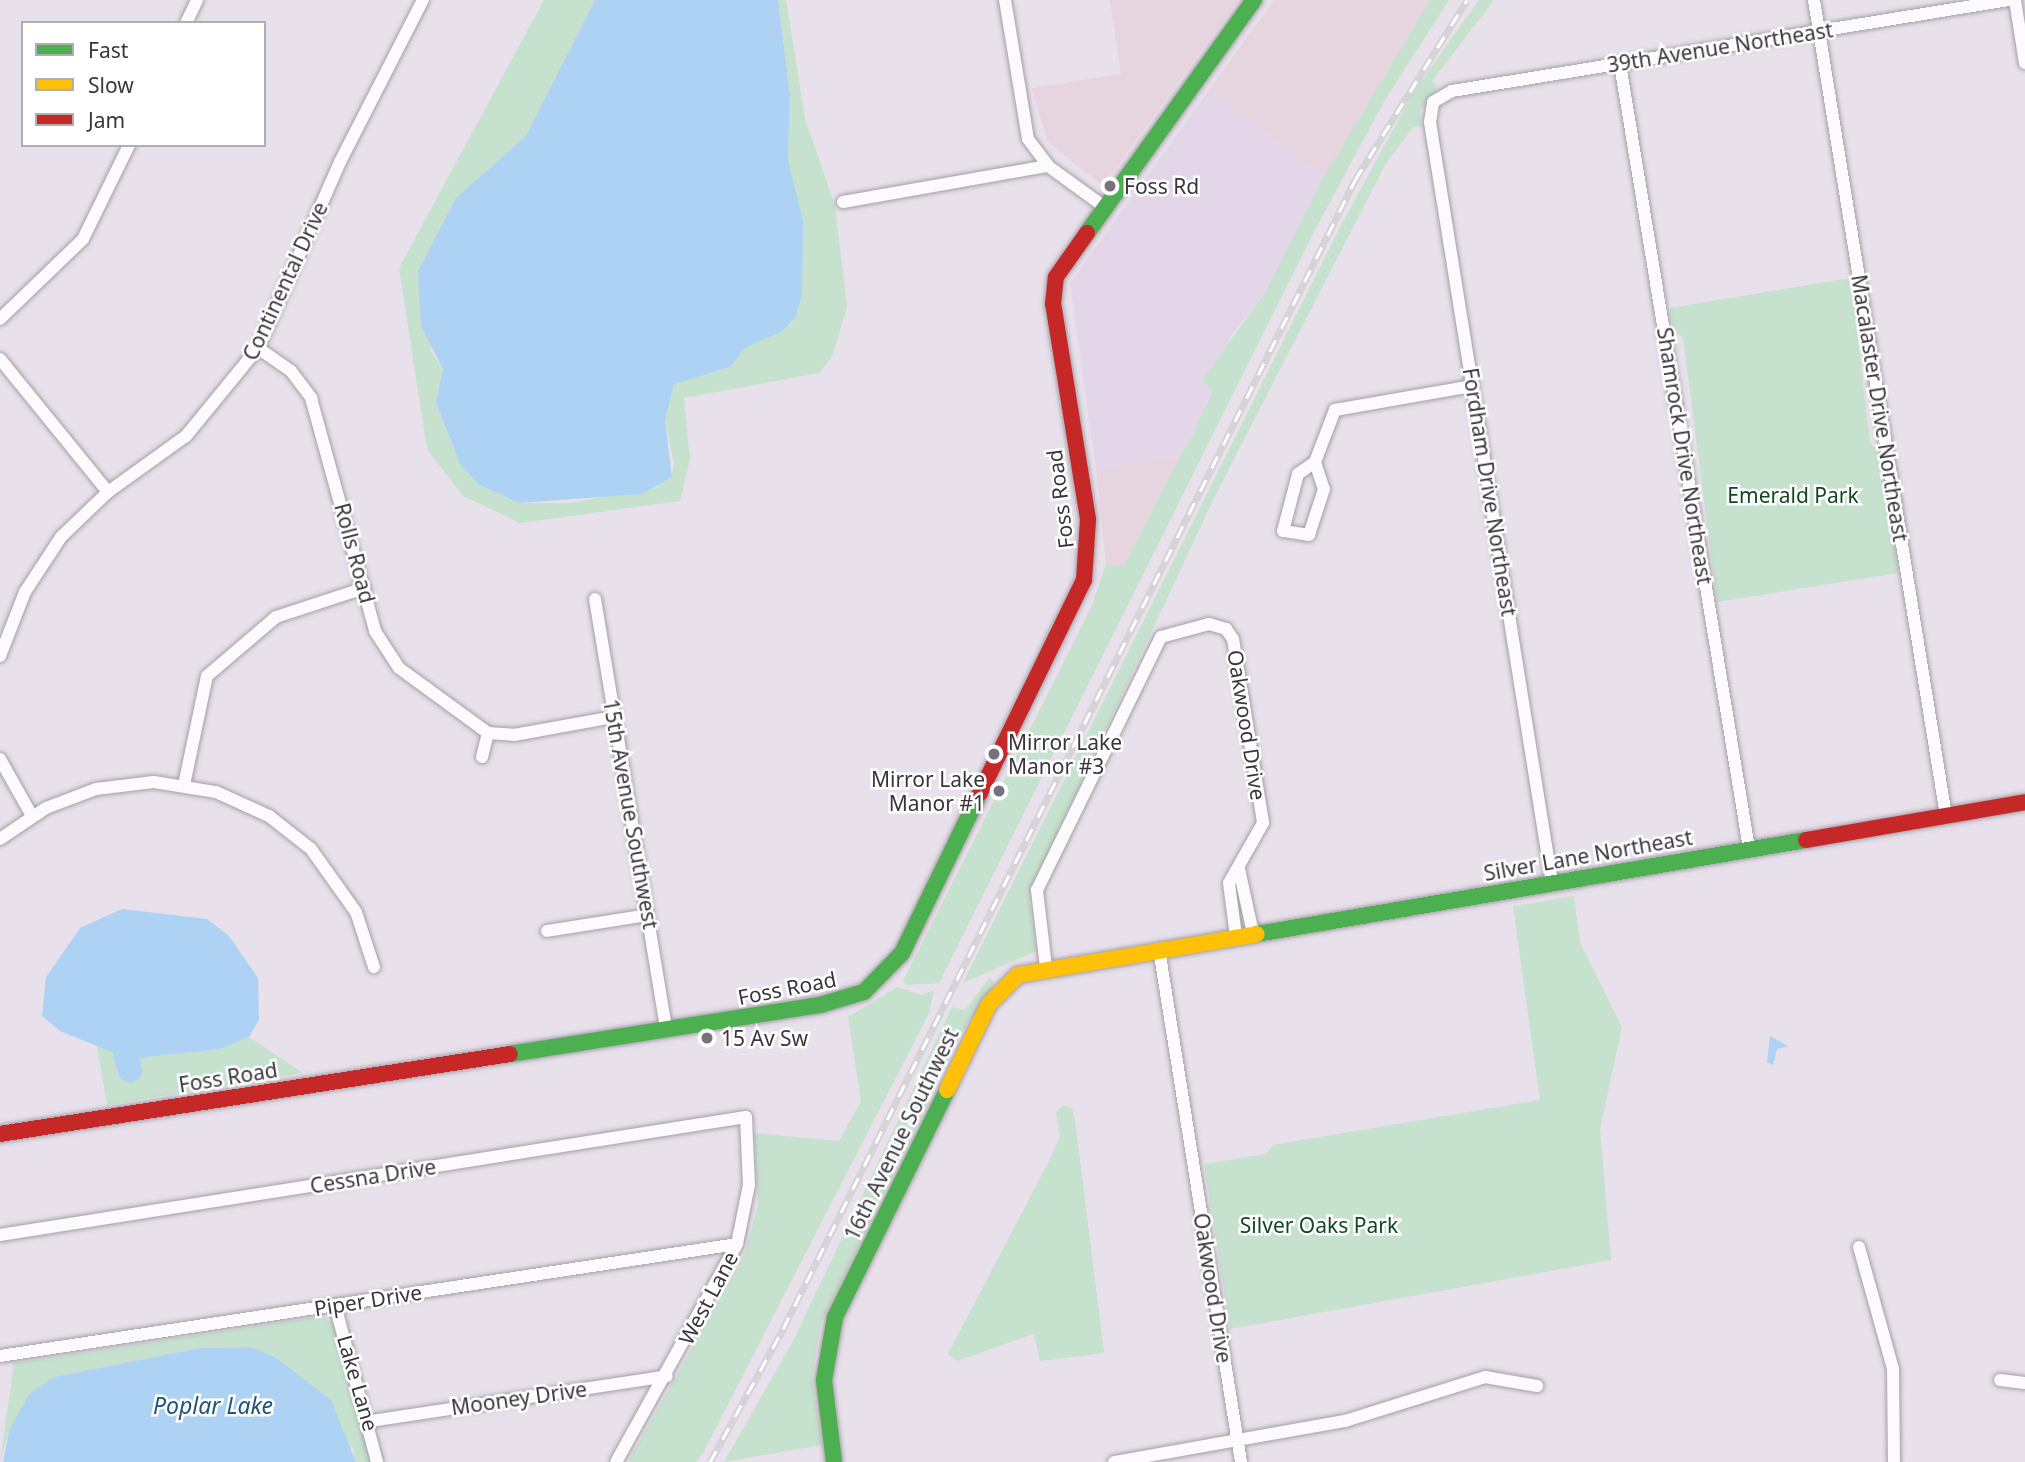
<!DOCTYPE html>
<html>
<head>
<meta charset="utf-8">
<style>
  body { margin:0 }
  #map { position:relative; width:2025px; height:1462px; overflow:hidden; background:#e8e0eb; font-family:"Noto Sans",sans-serif }
  div>[style] { position:absolute }
  .commercial>* { inset:0; background:#e6d4de }
  .built>* { inset:0; background:#e4d6e9 }
  .green>* { inset:0; background:#c6e1cd }
  .water>* { inset:0; background:#aed2f4 }
  .river>* { height:24px; margin:-12px; padding:0 12px; transform-origin:12px; border-radius:12px; background:#aed2f4 }
  .roads { filter:drop-shadow(0 0 2px #a49fa6) drop-shadow(0 0 2px #a49fa6) }
  .street>* { height:12px; margin:-6px; padding:0 6px; transform-origin:6px; border-radius:6px; background:#fcfafc }
  .fast>* { height:16px; margin:-8px; padding:0 8px; transform-origin:8px; border-radius:8px; background:#4caf50 }
  .slow>* { height:16px; margin:-8px; padding:0 8px; transform-origin:8px; border-radius:8px; background:#ffc107 }
  .jam>* { height:16px; margin:-8px; padding:0 8px; transform-origin:8px; border-radius:8px; background:#c62828 }
  .rail>* { height:7px; margin-top:-3.5px; transform-origin:0; background:repeating-linear-gradient(90deg,#fff 0 13px,#d5d3d6 0 26px); box-sizing:border-box; border-block:2px solid #d5d3d6 }
  .dots>* { width:19px; height:19px; translate:-50% -50%; box-sizing:border-box; border:4px solid #fff; border-radius:50% }
  span { translate:-50% -50%; white-space:nowrap; text-align:center; line-height:1.15; -webkit-text-stroke:5px #fff; paint-order:stroke }
  .street-label { font-size:21px; color:#3a353c }
  .poi-label { font-size:21px; color:#3a353c }
  .left { translate:0 -50%; text-align:left }
  .right { translate:-100% -50%; text-align:right }
  .park-label { font-size:21px; color:#124723 }
  .water-label { font-size:23px; color:#215479; font-style:italic }
  .legend { position:absolute; left:21px; top:21px; width:245px; height:126px; box-sizing:border-box; background:#fff; border:2px solid #b0aeb1; margin:0; padding:9px 12px; list-style:none; font-size:21px; color:#3a353c }
  .legend li { display:flex; align-items:center; gap:14px; height:35px }
  .legend b { width:35px; border:2px solid #b0aeb1 }
</style>
</head>
<body>
<div id="map">
  <div class="commercial">
    <div style="clip-path:polygon(1110px 0,1238px 0,1107px 180px,1099px 183px,1047px 141px,1032px 88px,1121px 74px)"></div>
    <div style="clip-path:polygon(1274px 0,1430px 0,1324px 176px,1209px 90px)"></div>
    <div style="clip-path:polygon(1181px 456px,1123px 566px,1106px 564px,1096px 469px)"></div>
  </div>
  <div class="built">
    <div style="clip-path:polygon(1209px 90px,1324px 176px,1264px 294px,1230px 337px,1213px 391px,1181px 456px,1096px 469px,1070px 283px)"></div>
  </div>
  <div class="green">
    <div style="clip-path:polygon(544px 0,595px 0,594px 9px,526px 136px,479px 179px,430px 350px,443px 369px,440px 415px,460px 464px,478px 484px,519px 503px,570px 503px,657px 487px,671px 477px,674px 464px,665px 421px,674px 384px,730px 367px,745px 348px,792px 323px,802px 294px,803px 220px,788px 160px,790px 95px,778px 0,786px 0,805px 119px,835px 206px,847px 307px,832px 357px,819px 373px,684px 398px,690px 459px,680px 501px,520px 523px,463px 496px,427px 449px,399px 268px)"></div>
    <div style="clip-path:polygon(1430px 0,1449px 0,1383px 103px,1314px 232px,939px 983px,907px 985px,903px 981px,1090px 610px,1106px 564px,1123px 566px,1191px 437px,1213px 391px,1202px 380px,1264px 294px,1324px 176px)"></div>
    <div style="clip-path:polygon(1479px 0,1494px 0,1432px 81px,1438px 88px,1420px 110px,1421px 126px,1413px 127px,1385px 165px,1214px 498px,1029px 893px,1036px 951px,963px 983px,1340px 227px,1414px 91px)"></div>
    <div style="clip-path:polygon(1851px 278px,1870px 443px,1880px 452px,1898px 573px,1717px 602px,1683px 337px,1673px 331px,1670px 308px)"></div>
    <div style="clip-path:polygon(1574px 896px,1580px 942px,1622px 1027px,1600px 1129px,1611px 1260px,1230px 1329px,1204px 1164px,1266px 1154px,1273px 1145px,1540px 1100px,1513px 906px)"></div>
    <div style="clip-path:polygon(990px 977px,994px 984px,961px 1034px,821px 1323px,812px 1377px,822px 1445px,724px 1462px,793px 1341px,952px 1007px,965px 1010px)"></div>
    <div style="clip-path:polygon(897px 987px,922px 995px,934px 990px,929px 1013px,704px 1451px,696px 1462px,628px 1462px,745px 1253px,758px 1206px,755px 1133px,839px 1141px,861px 1101px,848px 1017px)"></div>
    <div style="clip-path:polygon(249px 1037px,303px 1073px,107px 1105px,96px 1041px,129px 1059px,220px 1049px)"></div>
    <div style="clip-path:polygon(1063px 1105px,1072px 1108px,1075px 1121px,1104px 1353px,1040px 1361px,1034px 1334px,957px 1361px,948px 1354px,1052px 1155px,1060px 1136px,1056px 1113px)"></div>
    <div style="clip-path:polygon(322px 1316px,334px 1324px,371px 1462px,356px 1462px,353px 1449px,275px 1357px,251px 1347px,200px 1348px,54px 1377px,9px 1431px,0 1462px,14px 1363px)"></div>
  </div>
  <div class="water">
    <div style="clip-path:polygon(595px 0,778px 0,790px 95px,788px 160px,803px 220px,802px 294px,796px 317px,782px 331px,745px 348px,730px 367px,674px 384px,665px 421px,672px 477px,642px 494px,519px 503px,478px 484px,460px 464px,436px 403px,443px 369px,421px 327px,418px 271px,456px 198px,526px 136px)"></div>
    <div style="clip-path:polygon(122px 909px,207px 919px,229px 936px,258px 978px,259px 1020px,249px 1037px,220px 1049px,129px 1059px,60px 1031px,42px 1016px,46px 977px,80px 928px)"></div>
    <div style="clip-path:polygon(1770px 1036px,1788px 1046px,1777px 1049px,1773px 1065px,1767px 1062px)"></div>
    <div style="clip-path:polygon(251px 1347px,275px 1357px,331px 1400px,356px 1462px,3px 1462px,9px 1431px,29px 1394px,54px 1377px,200px 1348px)"></div>
  </div>
  <div class="river">
    <div style="left:118px;top:1026px;width:46px;rotate:74.7deg"></div>
    <div style="left:130px;top:1070px;width:12px;rotate:-110deg"></div>
  </div>
  <div class="roads">
    <div class="street">
      <div style="left:1005px;top:0;width:141px;rotate:80.6deg"></div>
      <div style="left:1028px;top:139px;width:34px;rotate:53deg"></div>
      <div style="left:1048px;top:166px;width:68px;rotate:36deg"></div>
      <div style="left:1814px;top:0;width:827px;rotate:80.81deg"></div>
      <div style="left:2015px;top:0;width:64px;rotate:81deg"></div>
      <div style="left:186px;top:23px;width:25px;rotate:-64deg"></div>
      <div style="left:1620px;top:64px;width:795px;rotate:80.66deg"></div>
      <div style="left:843px;top:202px;width:208px;rotate:-10deg"></div>
      <div style="left:0;top:319px;width:115px;rotate:-43.9deg"></div>
      <div style="left:83px;top:239px;width:105px;rotate:-63.9deg"></div>
      <div style="left:258px;top:348px;width:40px;rotate:34.9deg"></div>
      <div style="left:291px;top:371px;width:34px;rotate:53deg"></div>
      <div style="left:311px;top:398px;width:242px;rotate:74.6deg"></div>
      <div style="left:375px;top:631px;width:44px;rotate:57deg"></div>
      <div style="left:399px;top:668px;width:110px;rotate:36.1deg"></div>
      <div style="left:488px;top:733px;width:26px;rotate:4deg"></div>
      <div style="left:514px;top:735px;width:102px;rotate:-10.2deg"></div>
      <div style="left:0;top:359px;width:171px;rotate:50.9deg"></div>
      <div style="left:1315px;top:462px;width:28px;rotate:72deg"></div>
      <div style="left:1324px;top:489px;width:48px;rotate:108.1deg"></div>
      <div style="left:1309px;top:535px;width:26px;rotate:-171deg"></div>
      <div style="left:1283px;top:531px;width:59px;rotate:-75.3deg"></div>
      <div style="left:1298px;top:474px;width:21px;rotate:-35deg"></div>
      <div style="left:1315px;top:462px;width:56px;rotate:-69deg"></div>
      <div style="left:1335px;top:410px;width:140px;rotate:-9.9deg"></div>
      <div style="left:595px;top:599px;width:437px;rotate:80.6deg"></div>
      <div style="left:0;top:656px;width:69px;rotate:-68.7deg"></div>
      <div style="left:25px;top:592px;width:66px;rotate:-56.8deg"></div>
      <div style="left:61px;top:537px;width:65px;rotate:-43.8deg"></div>
      <div style="left:108px;top:492px;width:96px;rotate:-35.7deg"></div>
      <div style="left:186px;top:436px;width:114px;rotate:-50.7deg"></div>
      <div style="left:258px;top:348px;width:203px;rotate:-66.2deg"></div>
      <div style="left:340px;top:162px;width:182px;rotate:-62.9deg"></div>
      <div style="left:482px;top:757px;width:25px;rotate:-76deg"></div>
      <div style="left:0;top:759px;width:65px;rotate:60.7deg"></div>
      <div style="left:184px;top:785px;width:111px;rotate:-78.1deg"></div>
      <div style="left:207px;top:676px;width:91px;rotate:-40.5deg"></div>
      <div style="left:276px;top:617px;width:93px;rotate:-18.2deg"></div>
      <div style="left:0;top:839px;width:55px;rotate:-34deg"></div>
      <div style="left:46px;top:808px;width:53px;rotate:-20.8deg"></div>
      <div style="left:96px;top:789px;width:58px;rotate:-6.9deg"></div>
      <div style="left:154px;top:782px;width:63px;rotate:9.2deg"></div>
      <div style="left:216px;top:792px;width:58px;rotate:24.4deg"></div>
      <div style="left:269px;top:816px;width:53px;rotate:38.2deg"></div>
      <div style="left:311px;top:849px;width:77px;rotate:54.5deg"></div>
      <div style="left:356px;top:912px;width:58px;rotate:71.9deg"></div>
      <div style="left:1239px;top:869px;width:66px;rotate:77.7deg"></div>
      <div style="left:1552px;top:883px;width:771px;rotate:-99.11deg"></div>
      <div style="left:1430px;top:122px;width:20px;rotate:-81deg"></div>
      <div style="left:1433px;top:102px;width:22px;rotate:-30deg"></div>
      <div style="left:1452px;top:91px;width:564px;rotate:-9.28deg"></div>
      <div style="left:547px;top:931px;width:102px;rotate:-9deg"></div>
      <div style="left:1159px;top:949px;width:520px;rotate:80.92deg"></div>
      <div style="left:1046px;top:967px;width:78px;rotate:-96.7deg"></div>
      <div style="left:1037px;top:890px;width:282px;rotate:-63.9deg"></div>
      <div style="left:1161px;top:637px;width:50px;rotate:-15.2deg"></div>
      <div style="left:1209px;top:624px;width:18px;rotate:16deg"></div>
      <div style="left:1226px;top:629px;width:12px;rotate:55deg"></div>
      <div style="left:1233px;top:639px;width:186px;rotate:80.7deg"></div>
      <div style="left:1263px;top:823px;width:69px;rotate:119.5deg"></div>
      <div style="left:1229px;top:883px;width:53px;rotate:82.5deg"></div>
      <div style="left:0;top:1235px;width:755px;rotate:-8.99deg"></div>
      <div style="left:746px;top:1117px;width:68px;rotate:87.5deg"></div>
      <div style="left:749px;top:1185px;width:60px;rotate:101.5deg"></div>
      <div style="left:737px;top:1244px;width:249px;rotate:119deg"></div>
      <div style="left:1859px;top:1247px;width:127px;rotate:74.4deg"></div>
      <div style="left:1893px;top:1369px;width:93px;rotate:89.4deg"></div>
      <div style="left:335px;top:1305px;width:163px;rotate:75deg"></div>
      <div style="left:0;top:1356px;width:745px;rotate:-8.64deg"></div>
      <div style="left:2000px;top:1380px;width:25px;rotate:7deg"></div>
      <div style="left:371px;top:1421px;width:299px;rotate:-8.6deg"></div>
      <div style="left:1114px;top:1462px;width:235px;rotate:-10.1deg"></div>
      <div style="left:1345px;top:1421px;width:147px;rotate:-17.4deg"></div>
      <div style="left:1485px;top:1377px;width:53px;rotate:9.8deg"></div>
    </div>
    <div class="fast">
      <div style="left:1087px;top:233px;width:287px;rotate:-54.4deg"></div>
      <div style="left:1257px;top:934px;width:557px;rotate:-9.72deg"></div>
      <div style="left:510px;top:1054px;width:314px;rotate:-9deg"></div>
      <div style="left:820px;top:1005px;width:46px;rotate:-16.5deg"></div>
      <div style="left:864px;top:992px;width:54px;rotate:-45.7deg"></div>
      <div style="left:902px;top:953px;width:178px;rotate:-64deg"></div>
      <div style="left:834px;top:1462px;width:83px;rotate:-97deg"></div>
      <div style="left:824px;top:1380px;width:64px;rotate:-80.1deg"></div>
      <div style="left:835px;top:1317px;width:253px;rotate:-63.7deg"></div>
    </div>
    <div class="slow">
      <div style="left:947px;top:1090px;width:96px;rotate:-64deg"></div>
      <div style="left:989px;top:1004px;width:41px;rotate:-45deg"></div>
      <div style="left:1018px;top:975px;width:242px;rotate:-9.7deg"></div>
    </div>
    <div class="jam">
      <div style="left:980px;top:793px;width:237px;rotate:-64deg"></div>
      <div style="left:1084px;top:580px;width:61px;rotate:-86.2deg"></div>
      <div style="left:1088px;top:519px;width:218px;rotate:-99.2deg"></div>
      <div style="left:1053px;top:304px;width:27px;rotate:-84deg"></div>
      <div style="left:1056px;top:277px;width:54px;rotate:-54.8deg"></div>
      <div style="left:1806px;top:840px;width:222px;rotate:-9.8deg"></div>
      <div style="left:0;top:1134px;width:516px;rotate:-8.91deg"></div>
    </div>
  </div>
  <div class="rail">
    <div style="left:710px;top:1462px;width:152px;rotate:-61.2deg"></div>
    <div style="left:783px;top:1329px;width:1284px;rotate:-63.53deg"></div>
    <div style="left:1355px;top:180px;width:212px;rotate:-58.1deg"></div>
  </div>
  <div class="dots">
    <div style="left:1110px;top:186px;background:#777179"></div>
    <div style="left:994px;top:754px;background:#777179"></div>
    <div style="left:999px;top:791px;background:#777179"></div>
    <div style="left:707px;top:1038px;background:#777179"></div>
  </div>
  <div class="street-label">
    <span style="left:1720px;top:47px;rotate:-9deg">39th Avenue Northeast</span>
    <span style="left:285px;top:281px;rotate:-65deg">Continental Drive</span>
    <span style="left:1880px;top:408px;rotate:81deg">Macalaster Drive Northeast</span>
    <span style="left:1685px;top:456px;rotate:81deg">Shamrock Drive Northeast</span>
    <span style="left:1490px;top:492px;rotate:81deg">Fordham Drive Northeast</span>
    <span style="left:1060px;top:499px;rotate:-97deg">Foss Road</span>
    <span style="left:355px;top:553px;rotate:75deg">Rolls Road</span>
    <span style="left:1247px;top:725px;rotate:81deg">Oakwood Drive</span>
    <span style="left:631px;top:814px;rotate:80deg">15th Avenue Southwest</span>
    <span style="left:1588px;top:855px;rotate:-10deg">Silver Lane Northeast</span>
    <span style="left:787px;top:988px;rotate:-11deg">Foss Road</span>
    <span style="left:228px;top:1077px;rotate:-9deg">Foss Road</span>
    <span style="left:901px;top:1134px;rotate:-64deg">16th Avenue Southwest</span>
    <span style="left:373px;top:1176px;rotate:-9deg">Cessna Drive</span>
    <span style="left:1213px;top:1288px;rotate:81deg">Oakwood Drive</span>
    <span style="left:708px;top:1298px;rotate:-62deg">West Lane</span>
    <span style="left:368px;top:1300px;rotate:-9deg">Piper Drive</span>
    <span style="left:358px;top:1383px;rotate:74deg">Lake Lane</span>
    <span style="left:519px;top:1398px;rotate:-8deg">Mooney Drive</span>
  </div>
  <div class="poi-label">
    <span class="left" style="left:1124px;top:186px">Foss Rd</span>
    <span class="left" style="left:1008px;top:754px">Mirror Lake<br>Manor #3</span>
    <span class="right" style="left:985px;top:791px">Mirror Lake<br>Manor #1</span>
    <span class="left" style="left:721px;top:1038px">15 Av Sw</span>
  </div>
  <div class="park-label">
    <span style="left:1793px;top:495px">Emerald Park</span>
    <span style="left:1319px;top:1225px">Silver Oaks Park</span>
  </div>
  <div class="water-label">
    <span style="left:213px;top:1405px">Poplar Lake</span>
  </div>
  <ul class="legend">
  <li><b style="height:9px;background:#4caf50"></b>Fast</li>
  <li><b style="height:9px;background:#ffc107"></b>Slow</li>
  <li><b style="height:9px;background:#c62828"></b>Jam</li>
  </ul>
</div>
</body>
</html>
